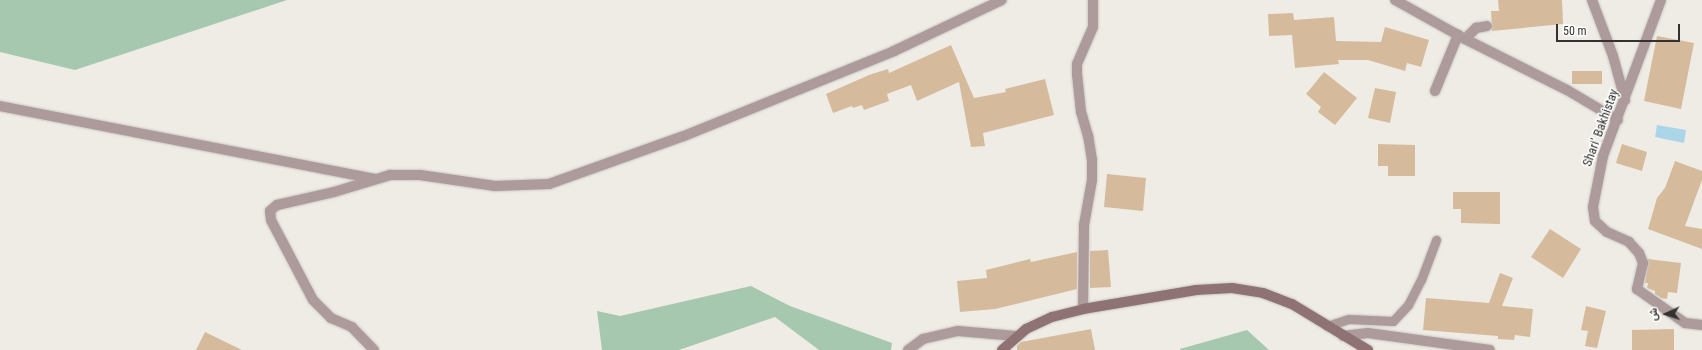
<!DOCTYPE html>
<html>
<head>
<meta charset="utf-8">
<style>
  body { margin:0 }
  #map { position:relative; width:1702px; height:350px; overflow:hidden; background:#efece6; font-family:"Roboto Condensed",Vazirmatn,sans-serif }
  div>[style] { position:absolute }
  .forest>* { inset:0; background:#a5c8af }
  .water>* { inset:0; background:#abd5e9 }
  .building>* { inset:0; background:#d5bb9c }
  .roads { filter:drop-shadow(0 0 1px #c9c7c2) drop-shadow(0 0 1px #c9c7c2) }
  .lane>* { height:9px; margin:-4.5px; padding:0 4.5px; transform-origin:4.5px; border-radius:4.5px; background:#ad9a9b }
  .street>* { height:10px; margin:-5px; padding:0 5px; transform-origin:5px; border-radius:5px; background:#ad9a9b }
  .secondary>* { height:10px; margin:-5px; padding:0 5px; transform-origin:5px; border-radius:5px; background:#8e7274 }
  span { translate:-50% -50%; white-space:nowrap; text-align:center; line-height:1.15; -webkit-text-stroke:3px #fff; paint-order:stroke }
  .street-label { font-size:13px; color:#333230 }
  .north { position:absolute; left:1646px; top:294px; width:40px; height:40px; -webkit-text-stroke:3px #fff; paint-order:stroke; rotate:267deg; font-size:11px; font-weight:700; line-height:16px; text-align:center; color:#333230 }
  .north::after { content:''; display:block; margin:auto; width:14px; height:18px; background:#333230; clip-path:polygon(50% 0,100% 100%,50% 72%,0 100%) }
  .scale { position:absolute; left:1556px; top:24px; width:124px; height:18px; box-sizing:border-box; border:2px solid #333230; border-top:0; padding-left:5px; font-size:12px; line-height:14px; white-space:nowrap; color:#333230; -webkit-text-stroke:3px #fff; paint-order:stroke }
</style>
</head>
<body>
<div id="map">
  <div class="forest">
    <div style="clip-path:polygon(0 0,287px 0,75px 70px,0 52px)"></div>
    <div style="clip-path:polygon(751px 286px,790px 306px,892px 343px,891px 350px,819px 350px,775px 317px,679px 350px,602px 350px,597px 311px,620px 316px)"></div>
    <div style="clip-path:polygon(1247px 330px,1269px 350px,1180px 350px,1180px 349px)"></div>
  </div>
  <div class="water">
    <div style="clip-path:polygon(1657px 125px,1686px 130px,1684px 143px,1655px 137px)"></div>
  </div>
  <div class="building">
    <div style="clip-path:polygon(1498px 0,1562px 0,1563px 24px,1492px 31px,1491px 11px,1499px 11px)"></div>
    <div style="clip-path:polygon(1293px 13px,1294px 20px,1334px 17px,1336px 41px,1381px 42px,1385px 27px,1429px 40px,1421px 67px,1407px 63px,1405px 71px,1368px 60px,1338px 60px,1339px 64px,1295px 68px,1292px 35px,1269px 36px,1268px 14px)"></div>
    <div style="clip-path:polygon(1657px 36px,1694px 43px,1681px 109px,1644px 101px)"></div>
    <div style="clip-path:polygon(951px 45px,974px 98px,1006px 92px,1005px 89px,1045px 79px,1054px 115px,983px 133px,985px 146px,971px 147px,959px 82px,917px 101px,911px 85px,887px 94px,889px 101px,864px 110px,862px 105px,853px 108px,852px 106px,833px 113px,826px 94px,869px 75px,888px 69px,889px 73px)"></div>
    <div style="clip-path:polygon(1572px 71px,1602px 71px,1602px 84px,1572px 84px)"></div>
    <div style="clip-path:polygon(1324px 72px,1357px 98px,1335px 125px,1318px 112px,1321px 107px,1306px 94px)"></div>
    <div style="clip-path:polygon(1375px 88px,1396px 92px,1390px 123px,1368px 118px)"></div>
    <div style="clip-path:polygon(1378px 144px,1415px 145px,1415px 176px,1388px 176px,1388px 166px,1378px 166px)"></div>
    <div style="clip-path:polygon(1622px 144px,1647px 152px,1642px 171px,1616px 163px)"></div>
    <div style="clip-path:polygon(1675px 161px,1702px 171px,1702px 180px,1685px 226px,1702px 229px,1702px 249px,1648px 229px,1657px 198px,1665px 188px)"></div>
    <div style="clip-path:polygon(1107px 174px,1146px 178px,1143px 211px,1104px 207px)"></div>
    <div style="clip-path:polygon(1453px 192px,1500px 192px,1500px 224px,1461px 223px,1461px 209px,1453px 209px)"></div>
    <div style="clip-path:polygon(1550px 229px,1581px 249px,1563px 278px,1531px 257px)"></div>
    <div style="clip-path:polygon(1108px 250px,1111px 287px,1090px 288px,1090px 251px)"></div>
    <div style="clip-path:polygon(1077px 252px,1077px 289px,995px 309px,960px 312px,957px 281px,987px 278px,986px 270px,1030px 259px,1031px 262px)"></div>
    <div style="clip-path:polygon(1648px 259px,1681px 263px,1677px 293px,1668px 292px,1667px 299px,1661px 298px,1655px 294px,1655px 291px,1647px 288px,1648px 283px,1645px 283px)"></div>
    <div style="clip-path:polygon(1500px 273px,1513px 278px,1502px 306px,1533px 309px,1530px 337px,1515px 335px,1514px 340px,1498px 339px,1498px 336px,1423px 330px,1426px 298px,1489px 303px)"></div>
    <div style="clip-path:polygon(1586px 306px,1606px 311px,1597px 348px,1585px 346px,1588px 331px,1581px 330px)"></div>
    <div style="clip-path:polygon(1091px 329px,1095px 350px,1017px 350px,1017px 346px,1021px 342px)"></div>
    <div style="clip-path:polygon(1674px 329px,1674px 350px,1632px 350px,1632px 330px)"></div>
    <div style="clip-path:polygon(205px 332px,242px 350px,196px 350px)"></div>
  </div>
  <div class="roads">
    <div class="lane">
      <div style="left:1327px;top:326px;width:23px;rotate:-18deg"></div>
      <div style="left:1349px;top:319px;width:44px;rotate:2.6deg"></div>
      <div style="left:1393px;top:321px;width:22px;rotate:-47deg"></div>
      <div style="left:1408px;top:305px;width:28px;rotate:-63deg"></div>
      <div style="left:1421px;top:280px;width:43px;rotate:-69.4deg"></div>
    </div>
    <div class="street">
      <div style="left:1395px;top:0;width:80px;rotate:29.1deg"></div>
      <div style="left:1465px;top:39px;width:114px;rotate:26.6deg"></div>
      <div style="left:1567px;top:90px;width:59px;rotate:30.5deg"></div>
      <div style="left:1592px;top:0;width:60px;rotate:69.4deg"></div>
      <div style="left:1613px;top:56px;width:46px;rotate:74.7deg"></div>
      <div style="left:1661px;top:0;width:166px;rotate:110.4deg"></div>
      <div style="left:1603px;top:156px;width:52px;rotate:101.1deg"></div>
      <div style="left:1593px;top:207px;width:14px;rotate:82deg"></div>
      <div style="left:1595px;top:221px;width:16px;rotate:43deg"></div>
      <div style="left:1607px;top:232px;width:24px;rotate:24deg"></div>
      <div style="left:1629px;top:242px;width:15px;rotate:48deg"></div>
      <div style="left:1639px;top:253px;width:11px;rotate:68deg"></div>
      <div style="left:1643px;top:263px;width:27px;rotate:103deg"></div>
      <div style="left:1637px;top:289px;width:59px;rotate:35.3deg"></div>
      <div style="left:1685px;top:323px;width:17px;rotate:7deg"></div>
      <div style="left:1465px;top:39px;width:16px;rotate:-45deg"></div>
      <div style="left:1476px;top:28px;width:11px;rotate:-10deg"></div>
      <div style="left:1435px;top:91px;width:61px;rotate:-67.7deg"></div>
      <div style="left:0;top:106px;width:382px;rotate:11deg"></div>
      <div style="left:1083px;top:309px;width:84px;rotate:-89.3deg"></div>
      <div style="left:1084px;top:225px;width:46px;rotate:-79.9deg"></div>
      <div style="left:1092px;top:180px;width:20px;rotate:-90deg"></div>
      <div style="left:1092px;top:160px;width:24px;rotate:-99deg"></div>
      <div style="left:1088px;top:136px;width:25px;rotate:-106deg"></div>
      <div style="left:1081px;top:112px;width:38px;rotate:-96deg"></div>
      <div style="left:1077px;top:74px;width:10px;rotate:-90deg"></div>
      <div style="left:1077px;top:64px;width:40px;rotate:-66.6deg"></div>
      <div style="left:1093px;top:27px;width:27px;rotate:-90deg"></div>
      <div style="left:1343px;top:336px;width:25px;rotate:-7deg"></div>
      <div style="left:1368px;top:333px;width:123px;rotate:7.9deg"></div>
      <div style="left:374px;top:350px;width:32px;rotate:-134deg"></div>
      <div style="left:352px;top:327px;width:23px;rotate:-157deg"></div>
      <div style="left:331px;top:318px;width:25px;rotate:-135deg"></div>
      <div style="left:313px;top:300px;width:90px;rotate:-117.7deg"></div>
      <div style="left:271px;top:220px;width:9px;rotate:-96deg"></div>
      <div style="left:270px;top:211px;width:9px;rotate:-41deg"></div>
      <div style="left:277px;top:205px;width:58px;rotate:-12.8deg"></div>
      <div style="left:334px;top:192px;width:59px;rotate:-16.9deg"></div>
      <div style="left:390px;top:175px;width:30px"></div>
      <div style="left:420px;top:175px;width:76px;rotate:8.3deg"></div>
      <div style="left:495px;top:186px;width:54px;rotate:-2.1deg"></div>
      <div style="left:549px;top:184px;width:143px;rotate:-19.6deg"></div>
      <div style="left:684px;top:136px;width:227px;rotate:-22deg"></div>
      <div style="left:894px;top:51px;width:119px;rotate:-25.3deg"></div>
      <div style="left:908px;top:350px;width:19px;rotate:-36deg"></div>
      <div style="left:923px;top:339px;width:36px;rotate:-13deg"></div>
      <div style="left:958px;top:331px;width:58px;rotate:4.9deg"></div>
    </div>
    <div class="secondary">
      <div style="left:1002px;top:350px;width:32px;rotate:-41deg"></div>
      <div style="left:1026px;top:329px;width:29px;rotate:-25deg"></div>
      <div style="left:1052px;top:317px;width:32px;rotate:-14deg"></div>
      <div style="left:1083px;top:309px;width:115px;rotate:-9.5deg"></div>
      <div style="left:1196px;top:290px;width:36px;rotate:-3deg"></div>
      <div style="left:1232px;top:288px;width:31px;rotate:9deg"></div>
      <div style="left:1263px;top:293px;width:31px;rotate:21deg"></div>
      <div style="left:1292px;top:304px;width:89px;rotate:31.2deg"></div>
    </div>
  </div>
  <div class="street-label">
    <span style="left:1601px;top:128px;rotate:-70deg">Shari' Bakhistay</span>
  </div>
  <div class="north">ش</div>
  <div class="scale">50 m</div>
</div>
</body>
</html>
